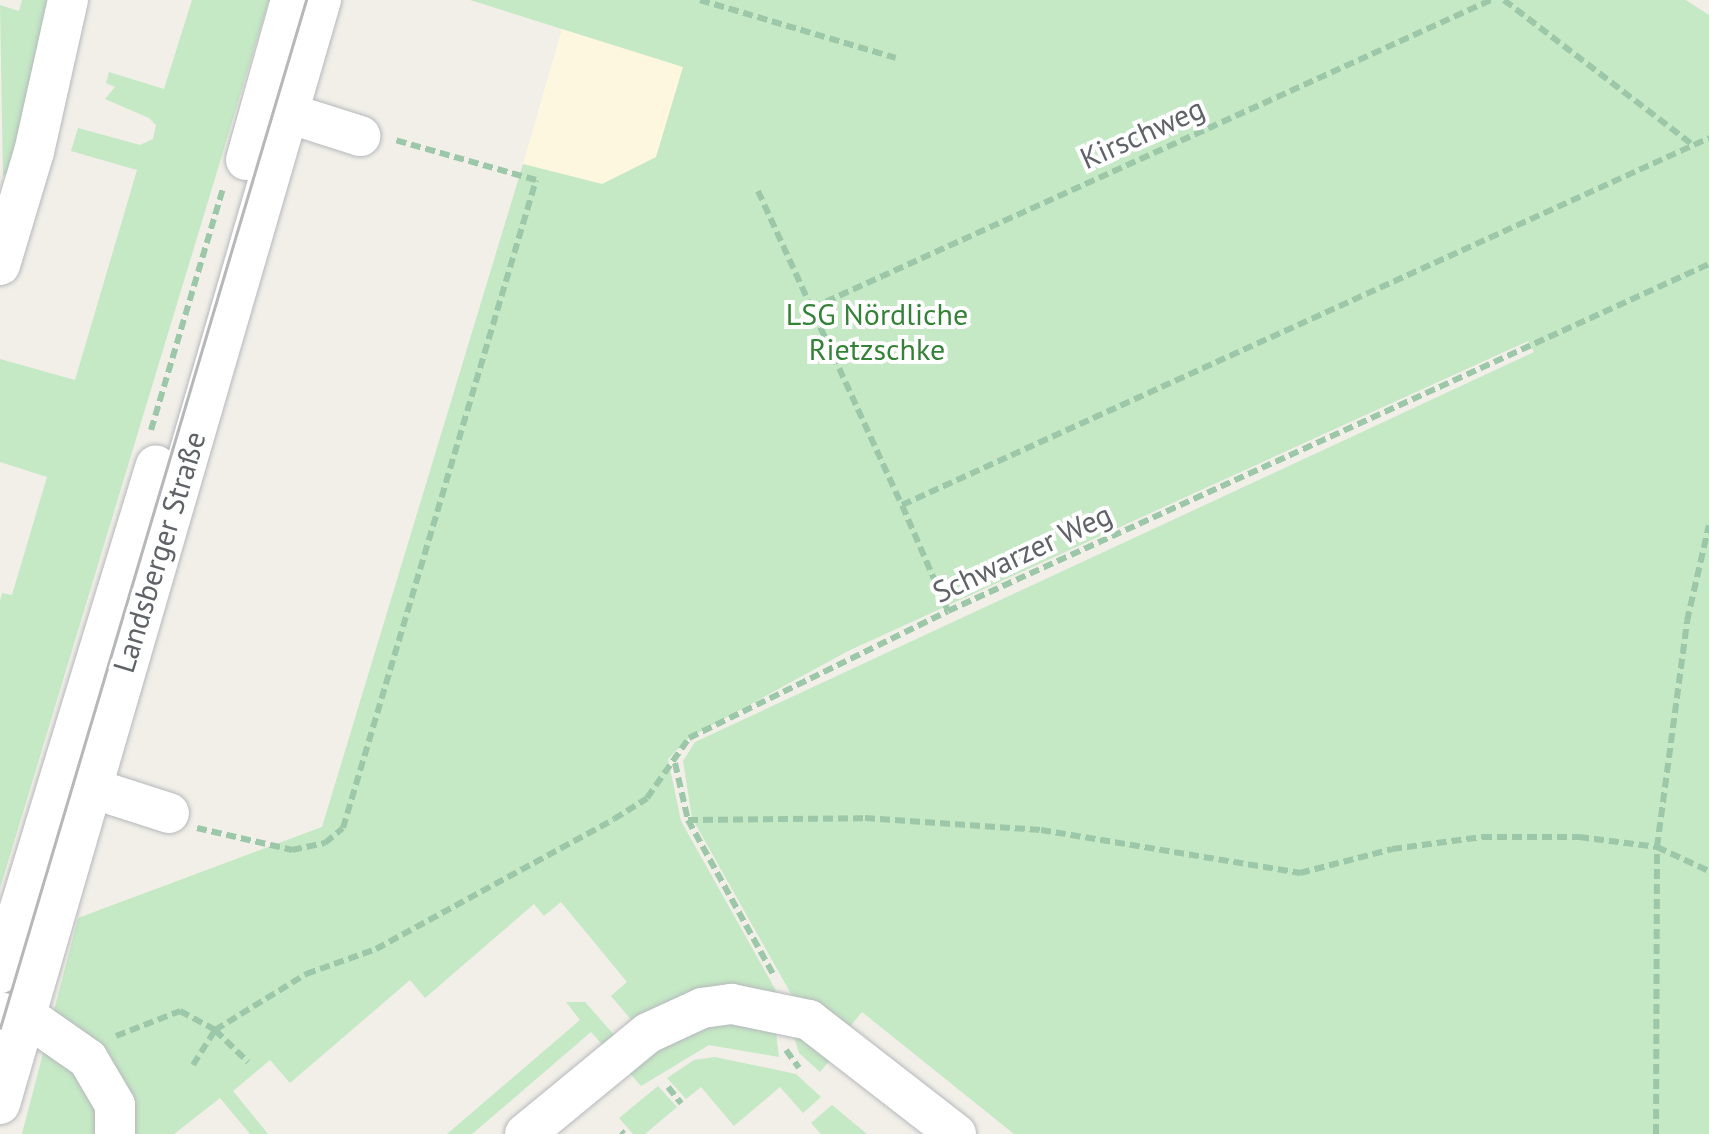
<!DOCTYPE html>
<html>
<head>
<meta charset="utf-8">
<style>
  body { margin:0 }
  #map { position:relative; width:1709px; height:1134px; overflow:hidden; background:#f1efe8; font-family:"PT Sans",sans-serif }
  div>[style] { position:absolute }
  .commercial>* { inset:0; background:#fef7e0 }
  .green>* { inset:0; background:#c5e8c5 }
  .path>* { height:6px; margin-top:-3px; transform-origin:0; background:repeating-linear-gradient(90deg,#9cc7a9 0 10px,transparent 0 15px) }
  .roads { filter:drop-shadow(0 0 2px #b5b8bc) drop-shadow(0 0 2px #b5b8bc) }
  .minor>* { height:40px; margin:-20px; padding:0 20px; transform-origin:20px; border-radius:20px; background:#fff }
  .tram>* { height:2.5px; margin:-1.25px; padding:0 1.25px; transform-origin:1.25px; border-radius:1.25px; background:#b6b7b8 }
  span { translate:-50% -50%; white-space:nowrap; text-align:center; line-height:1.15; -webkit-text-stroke:8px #fff; paint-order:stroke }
  .street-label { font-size:30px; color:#5f6368 }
  .park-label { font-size:30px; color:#348238 }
</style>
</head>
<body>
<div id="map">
  <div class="commercial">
    <div style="clip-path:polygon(562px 29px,684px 67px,656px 158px,602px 184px,523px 164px)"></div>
  </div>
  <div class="green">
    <div style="clip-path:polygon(22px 0,55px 0,10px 172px,3px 176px,0 5px,19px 11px)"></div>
    <div style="clip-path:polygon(192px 0,269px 0,0 888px,0 601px,2px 593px,12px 595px,47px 477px,0 462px,0 359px,75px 380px,137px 170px,71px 151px,78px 128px,140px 145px,153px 139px,156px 125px,149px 118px,105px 99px,115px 87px,106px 83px,109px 72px,164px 89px)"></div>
    <div style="clip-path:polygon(470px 0,1686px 0,1709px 15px,1709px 1134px,1014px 1134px,862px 1012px,848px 1029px,795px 1001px,692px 818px,683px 761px,695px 742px,1534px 352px,1528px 341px,848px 651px,689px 738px,668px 759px,681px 821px,779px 996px,634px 1023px,611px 996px,627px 982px,561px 902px,544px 916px,534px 904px,425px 998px,410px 980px,290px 1083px,270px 1060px,233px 1091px,268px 1134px,250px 1134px,220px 1098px,174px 1134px,22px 1134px,78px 918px,322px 827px,523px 164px,602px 184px,656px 157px,683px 67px)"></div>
    <div style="clip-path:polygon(566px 1002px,585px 1002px,615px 1036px,606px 1049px,591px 1032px,472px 1134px,447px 1134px,580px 1020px)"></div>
    <div style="clip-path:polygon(708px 1019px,775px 1025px,779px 1057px,709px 1045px,641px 1086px,627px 1070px)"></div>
    <div style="clip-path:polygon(792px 1031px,834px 1055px,820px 1072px,799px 1053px)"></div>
    <div style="clip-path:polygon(715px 1057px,796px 1074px,821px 1097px,803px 1113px,780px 1087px,734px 1126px,701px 1087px,686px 1099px,667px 1078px,694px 1060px)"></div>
    <div style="clip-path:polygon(658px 1086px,677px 1107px,645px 1134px,633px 1134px,619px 1118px)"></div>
    <div style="clip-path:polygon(832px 1105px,867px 1134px,821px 1134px,811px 1123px)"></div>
  </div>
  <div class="path">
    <div style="left:700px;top:0;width:204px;rotate:16.5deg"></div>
    <div style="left:1504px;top:0;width:238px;rotate:37.5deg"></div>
    <div style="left:758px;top:191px;width:345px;rotate:65.4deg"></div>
    <div style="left:812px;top:308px;width:746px;rotate:-24.4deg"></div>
    <div style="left:151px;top:430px;width:252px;rotate:-73.4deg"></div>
    <div style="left:948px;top:611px;width:116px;rotate:-113.5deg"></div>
    <div style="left:902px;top:505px;width:887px;rotate:-24.45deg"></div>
    <div style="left:675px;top:763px;width:58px;rotate:77.2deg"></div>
    <div style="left:688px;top:820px;width:178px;rotate:61.1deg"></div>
    <div style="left:688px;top:820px;width:177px;rotate:-0.6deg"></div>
    <div style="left:865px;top:818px;width:176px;rotate:3.9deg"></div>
    <div style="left:1041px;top:830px;width:263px;rotate:9.4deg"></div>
    <div style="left:1300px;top:873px;width:95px;rotate:-14.6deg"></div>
    <div style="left:1392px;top:849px;width:91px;rotate:-7.6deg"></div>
    <div style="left:1482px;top:837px;width:97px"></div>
    <div style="left:1579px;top:837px;width:79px;rotate:7.3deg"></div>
    <div style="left:1657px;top:847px;width:57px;rotate:24.8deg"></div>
    <div style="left:197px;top:828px;width:98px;rotate:13deg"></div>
    <div style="left:292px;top:850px;width:34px;rotate:-12deg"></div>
    <div style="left:325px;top:843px;width:23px;rotate:-40deg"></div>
    <div style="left:343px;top:828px;width:676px;rotate:-73.41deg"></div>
    <div style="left:536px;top:180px;width:147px;rotate:-164.2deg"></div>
    <div style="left:116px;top:1036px;width:69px;rotate:-21.3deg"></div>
    <div style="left:180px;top:1011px;width:40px;rotate:28deg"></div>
    <div style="left:215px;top:1030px;width:107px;rotate:-31.6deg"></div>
    <div style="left:306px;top:974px;width:74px;rotate:-19.7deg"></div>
    <div style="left:376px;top:949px;width:271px;rotate:-28.6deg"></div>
    <div style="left:614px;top:819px;width:39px;rotate:-32deg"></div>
    <div style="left:647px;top:798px;width:73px;rotate:-55deg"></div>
    <div style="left:689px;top:738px;width:288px;rotate:-26.1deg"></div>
    <div style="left:948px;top:611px;width:836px;rotate:-24.51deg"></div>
    <div style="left:786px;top:1050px;width:22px;rotate:54deg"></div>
    <div style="left:193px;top:1065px;width:41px;rotate:-57.8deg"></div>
    <div style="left:215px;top:1030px;width:46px;rotate:44.1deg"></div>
    <div style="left:668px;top:1087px;width:21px;rotate:51deg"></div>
    <div style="left:621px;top:1131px;width:4px;rotate:45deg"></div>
    <div style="left:1656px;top:1134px;width:287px;rotate:-89.8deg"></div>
    <div style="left:1657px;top:847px;width:228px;rotate:-82.4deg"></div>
    <div style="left:1687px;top:621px;width:98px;rotate:-77.1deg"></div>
  </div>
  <div class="roads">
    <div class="minor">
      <div style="left:288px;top:113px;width:76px;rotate:17.7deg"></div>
      <div style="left:246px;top:160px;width:166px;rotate:-74.3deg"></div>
      <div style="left:0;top:265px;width:118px;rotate:-73.3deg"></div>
      <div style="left:34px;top:152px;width:156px;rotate:-77.4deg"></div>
      <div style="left:88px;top:787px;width:85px;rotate:17.8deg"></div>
      <div style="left:0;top:973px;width:531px;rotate:-72.93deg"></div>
      <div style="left:0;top:1012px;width:40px;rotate:18deg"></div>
      <div style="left:38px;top:1024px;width:61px;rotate:35deg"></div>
      <div style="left:88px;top:1059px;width:53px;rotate:59.6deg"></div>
      <div style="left:115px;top:1105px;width:29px;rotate:90deg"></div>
      <div style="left:0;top:1104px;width:1150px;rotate:-73.79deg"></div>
      <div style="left:525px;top:1134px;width:159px;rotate:-39.4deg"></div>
      <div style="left:648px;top:1033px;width:60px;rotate:-24.8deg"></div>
      <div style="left:702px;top:1008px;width:30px;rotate:-8deg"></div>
      <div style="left:732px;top:1004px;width:79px;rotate:11.7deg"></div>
      <div style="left:809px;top:1020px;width:186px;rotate:37.8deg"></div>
    </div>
  </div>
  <div class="tram">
    <div style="left:0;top:1028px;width:1073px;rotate:-73.42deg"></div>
  </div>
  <div class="street-label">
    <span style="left:1142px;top:133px;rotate:-24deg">Kirschweg</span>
    <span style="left:159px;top:552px;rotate:-73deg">Landsberger Straße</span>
    <span style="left:1022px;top:553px;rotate:-25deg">Schwarzer Weg</span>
  </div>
  <div class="park-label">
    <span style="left:877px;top:331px">LSG Nördliche<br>Rietzschke</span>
  </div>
</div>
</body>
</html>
